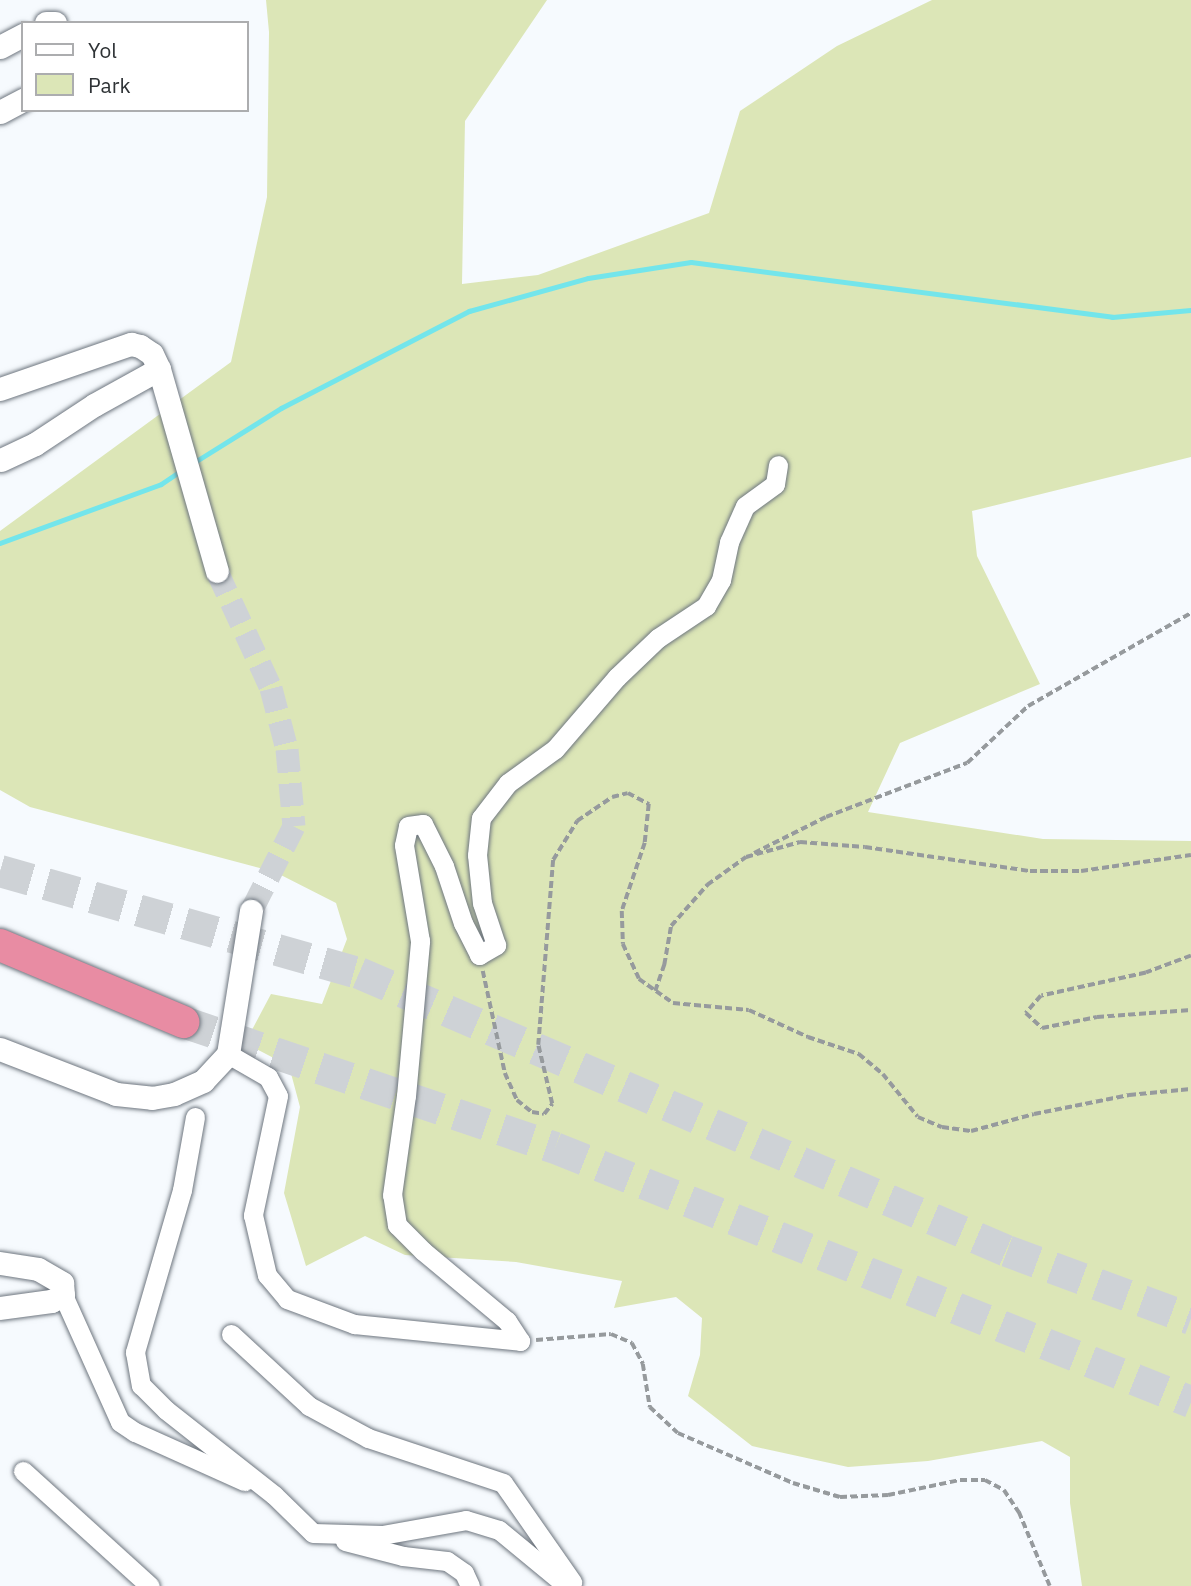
<!DOCTYPE html>
<html>
<head>
<meta charset="utf-8">
<style>
  body { margin:0 }
  #map { position:relative; width:1191px; height:1586px; overflow:hidden; background:#f6fafe; font-family:"IBM Plex Sans",sans-serif }
  div>[style] { position:absolute }
  .green>* { inset:0; background:#dce6b7 }
  .stream>* { height:5px; margin:-2.5px; padding:0 2.5px; transform-origin:2.5px; border-radius:2.5px; background:#73e5eb }
  .tertiary-tunnel>* { height:23px; margin-top:-11.5px; transform-origin:0; background:repeating-linear-gradient(90deg,#ced2d6 0 23px,transparent 0 34px) }
  .trunk-tunnel>* { height:32px; margin-top:-16px; transform-origin:0; background:repeating-linear-gradient(90deg,#ced2d6 0 32px,transparent 0 48px) }
  .path>* { height:3.5px; margin-top:-1.75px; transform-origin:0; background:repeating-linear-gradient(90deg,#969a9d 0 7px,transparent 0 10.5px) }
  .roads { filter:drop-shadow(0 0 2px #6e767f) drop-shadow(0 0 2px #6e767f) }
  .minor>* { height:19px; margin:-9.5px; padding:0 9.5px; transform-origin:9.5px; border-radius:9.5px; background:#fff }
  .tertiary>* { height:23px; margin:-11.5px; padding:0 11.5px; transform-origin:11.5px; border-radius:11.5px; background:#fff }
  .trunk>* { height:32px; margin:-16px; padding:0 16px; transform-origin:16px; border-radius:16px; background:#e88ca3 }
  span { translate:-50% -50%; white-space:nowrap; text-align:center; line-height:1.15; -webkit-text-stroke:7px #fff; paint-order:stroke }
  .legend { position:absolute; left:21px; top:21px; width:228px; height:91px; box-sizing:border-box; background:#fff; border:2px solid #acadaf; margin:0; padding:9px 12px; list-style:none; font-size:21px; color:#2f3336 }
  .legend li { display:flex; align-items:center; gap:14px; height:35px }
  .legend b { width:35px; border:2px solid #acadaf }
</style>
</head>
<body>
<div id="map">
  <div class="green">
    <div style="clip-path:polygon(266px 0,547px 0,465px 121px,462px 284px,538px 275px,709px 213px,740px 111px,837px 46px,932px 0,1191px 0,1191px 457px,972px 511px,977px 556px,1040px 684px,900px 743px,868px 812px,1043px 839px,1191px 841px,1191px 1586px,1082px 1586px,1070px 1503px,1070px 1457px,1042px 1441px,928px 1461px,848px 1467px,752px 1446px,688px 1396px,700px 1355px,702px 1318px,676px 1297px,614px 1308px,622px 1281px,516px 1262px,405px 1255px,365px 1236px,306px 1266px,284px 1193px,300px 1107px,289px 1066px,245px 1043px,271px 994px,322px 1004px,347px 939px,336px 903px,275px 872px,30px 807px,0 790px,0 531px,231px 362px,267px 197px,269px 32px)"></div>
  </div>
  <div class="stream">
    <div style="left:193px;top:463px;width:104px;rotate:-32deg"></div>
    <div style="left:281px;top:408px;width:212px;rotate:-27.3deg"></div>
    <div style="left:469px;top:311px;width:123px;rotate:-15.5deg"></div>
    <div style="left:588px;top:278px;width:104px;rotate:-8.8deg"></div>
    <div style="left:691px;top:262px;width:425px;rotate:7.4deg"></div>
    <div style="left:1112px;top:317px;width:79px;rotate:-5.1deg"></div>
    <div style="left:0;top:543px;width:171px;rotate:-20.1deg"></div>
    <div style="left:161px;top:484px;width:25px;rotate:-34deg"></div>
  </div>
  <div class="tertiary-tunnel">
    <div style="left:217px;top:571px;width:129px;rotate:65.2deg"></div>
    <div style="left:271px;top:688px;width:63px;rotate:75.3deg"></div>
    <div style="left:287px;top:749px;width:77px;rotate:84.8deg"></div>
    <div style="left:294px;top:826px;width:95px;rotate:116.8deg"></div>
  </div>
  <div class="trunk-tunnel">
    <div style="left:0;top:871px;width:373px;rotate:15.9deg"></div>
    <div style="left:359px;top:973px;width:705px;rotate:23.22deg"></div>
    <div style="left:1007px;top:1251px;width:196px;rotate:20.3deg"></div>
    <div style="left:183px;top:1022px;width:393px;rotate:18.7deg"></div>
    <div style="left:555px;top:1148px;width:685px;rotate:21.77deg"></div>
  </div>
  <div class="path">
    <div style="left:754px;top:853px;width:80px;rotate:-26.6deg"></div>
    <div style="left:826px;top:817px;width:151px;rotate:-21deg"></div>
    <div style="left:967px;top:763px;width:83px;rotate:-43.1deg"></div>
    <div style="left:1028px;top:706px;width:188px;rotate:-29.7deg"></div>
    <div style="left:1191px;top:956px;width:48px;rotate:159.3deg"></div>
    <div style="left:1146px;top:973px;width:107px;rotate:167.6deg"></div>
    <div style="left:1041px;top:996px;width:23px;rotate:131deg"></div>
    <div style="left:1026px;top:1013px;width:22px;rotate:43deg"></div>
    <div style="left:1042px;top:1028px;width:56px;rotate:-11.3deg"></div>
    <div style="left:1097px;top:1017px;width:94px;rotate:-4.3deg"></div>
    <div style="left:483px;top:971px;width:104px;rotate:77.8deg"></div>
    <div style="left:505px;top:1073px;width:30px;rotate:66deg"></div>
    <div style="left:517px;top:1100px;width:19px;rotate:39deg"></div>
    <div style="left:532px;top:1112px;width:12px;rotate:9deg"></div>
    <div style="left:544px;top:1114px;width:13px;rotate:-51deg"></div>
    <div style="left:552px;top:1104px;width:61px;rotate:-103.3deg"></div>
    <div style="left:538px;top:1045px;width:186px;rotate:-85.4deg"></div>
    <div style="left:553px;top:860px;width:46px;rotate:-58.4deg"></div>
    <div style="left:577px;top:821px;width:42px;rotate:-34.4deg"></div>
    <div style="left:612px;top:797px;width:16px;rotate:-14deg"></div>
    <div style="left:628px;top:793px;width:24px;rotate:28deg"></div>
    <div style="left:649px;top:804px;width:39px;rotate:96deg"></div>
    <div style="left:645px;top:843px;width:72px;rotate:108.7deg"></div>
    <div style="left:622px;top:911px;width:33px;rotate:88deg"></div>
    <div style="left:623px;top:944px;width:38px;rotate:65deg"></div>
    <div style="left:639px;top:979px;width:42px;rotate:35.2deg"></div>
    <div style="left:673px;top:1003px;width:76px;rotate:5.3deg"></div>
    <div style="left:749px;top:1010px;width:65px;rotate:24.6deg"></div>
    <div style="left:808px;top:1037px;width:54px;rotate:18.4deg"></div>
    <div style="left:859px;top:1054px;width:31px;rotate:40deg"></div>
    <div style="left:883px;top:1074px;width:55px;rotate:50.9deg"></div>
    <div style="left:918px;top:1117px;width:26px;rotate:23deg"></div>
    <div style="left:942px;top:1127px;width:29px;rotate:8deg"></div>
    <div style="left:971px;top:1131px;width:65px;rotate:-15.1deg"></div>
    <div style="left:1034px;top:1114px;width:97px;rotate:-11.3deg"></div>
    <div style="left:1129px;top:1095px;width:62px;rotate:-5.5deg"></div>
    <div style="left:655px;top:991px;width:28px;rotate:-71deg"></div>
    <div style="left:664px;top:965px;width:40px;rotate:-80deg"></div>
    <div style="left:671px;top:926px;width:55px;rotate:-48.7deg"></div>
    <div style="left:707px;top:885px;width:48px;rotate:-35.7deg"></div>
    <div style="left:746px;top:857px;width:56px;rotate:-15.5deg"></div>
    <div style="left:800px;top:842px;width:65px;rotate:4.4deg"></div>
    <div style="left:865px;top:847px;width:167px;rotate:8.3deg"></div>
    <div style="left:1030px;top:871px;width:51px"></div>
    <div style="left:1081px;top:871px;width:111px;rotate:-8.3deg"></div>
    <div style="left:536px;top:1340px;width:75px;rotate:-4.6deg"></div>
    <div style="left:611px;top:1334px;width:23px;rotate:23deg"></div>
    <div style="left:632px;top:1343px;width:24px;rotate:62deg"></div>
    <div style="left:643px;top:1364px;width:44px;rotate:80.8deg"></div>
    <div style="left:650px;top:1407px;width:38px;rotate:43deg"></div>
    <div style="left:678px;top:1433px;width:125px;rotate:23.5deg"></div>
    <div style="left:793px;top:1483px;width:49px;rotate:16.6deg"></div>
    <div style="left:840px;top:1497px;width:48px;rotate:-2.4deg"></div>
    <div style="left:888px;top:1495px;width:74px;rotate:-11.8deg"></div>
    <div style="left:960px;top:1480px;width:25px"></div>
    <div style="left:985px;top:1480px;width:21px;rotate:28deg"></div>
    <div style="left:1004px;top:1490px;width:27px;rotate:56deg"></div>
    <div style="left:1019px;top:1512px;width:80px;rotate:67.3deg"></div>
  </div>
  <div class="roads">
    <div class="minor">
      <div style="left:228px;top:1054px;width:46px;rotate:29.9deg"></div>
      <div style="left:268px;top:1077px;width:21px;rotate:62deg"></div>
      <div style="left:278px;top:1096px;width:122px;rotate:101.9deg"></div>
      <div style="left:253px;top:1215px;width:62px;rotate:76.9deg"></div>
      <div style="left:267px;top:1275px;width:31px;rotate:50deg"></div>
      <div style="left:287px;top:1299px;width:72px;rotate:20.5deg"></div>
      <div style="left:354px;top:1324px;width:167px;rotate:5.8deg"></div>
      <div style="left:195px;top:1117px;width:74px;rotate:100.1deg"></div>
      <div style="left:182px;top:1190px;width:169px;rotate:106.2deg"></div>
      <div style="left:135px;top:1352px;width:34px;rotate:80deg"></div>
      <div style="left:141px;top:1385px;width:35px;rotate:45deg"></div>
      <div style="left:166px;top:1410px;width:137px;rotate:38.2deg"></div>
      <div style="left:274px;top:1495px;width:54px;rotate:44.3deg"></div>
      <div style="left:313px;top:1533px;width:69px;rotate:1.7deg"></div>
      <div style="left:382px;top:1535px;width:85px;rotate:-10.1deg"></div>
      <div style="left:466px;top:1520px;width:34px;rotate:17deg"></div>
      <div style="left:499px;top:1530px;width:88px;rotate:39.5deg"></div>
      <div style="left:63px;top:1295px;width:139px;rotate:65.8deg"></div>
      <div style="left:120px;top:1422px;width:18px;rotate:34deg"></div>
      <div style="left:135px;top:1432px;width:120px;rotate:24.2deg"></div>
      <div style="left:231px;top:1334px;width:106px;rotate:42.7deg"></div>
      <div style="left:309px;top:1406px;width:67px;rotate:28.5deg"></div>
      <div style="left:368px;top:1438px;width:142px;rotate:18.4deg"></div>
      <div style="left:503px;top:1483px;width:121px;rotate:55.1deg"></div>
      <div style="left:520px;top:1341px;width:24px;rotate:-123deg"></div>
      <div style="left:507px;top:1321px;width:109px;rotate:-140.2deg"></div>
      <div style="left:423px;top:1251px;width:37px;rotate:-135deg"></div>
      <div style="left:397px;top:1225px;width:30px;rotate:-99deg"></div>
      <div style="left:392px;top:1195px;width:100px;rotate:-82deg"></div>
      <div style="left:406px;top:1096px;width:156px;rotate:-84.8deg"></div>
      <div style="left:420px;top:941px;width:97px;rotate:-99.5deg"></div>
      <div style="left:404px;top:845px;width:19px;rotate:-78deg"></div>
      <div style="left:408px;top:826px;width:15px;rotate:-8deg"></div>
      <div style="left:423px;top:824px;width:47px;rotate:63.4deg"></div>
      <div style="left:444px;top:866px;width:60px;rotate:71.6deg"></div>
      <div style="left:463px;top:923px;width:36px;rotate:63deg"></div>
      <div style="left:479px;top:955px;width:20px;rotate:-30deg"></div>
      <div style="left:496px;top:945px;width:44px;rotate:-108.4deg"></div>
      <div style="left:482px;top:903px;width:48px;rotate:-95.9deg"></div>
      <div style="left:477px;top:855px;width:37px;rotate:-84deg"></div>
      <div style="left:481px;top:818px;width:44px;rotate:-52.4deg"></div>
      <div style="left:508px;top:783px;width:58px;rotate:-35.9deg"></div>
      <div style="left:555px;top:749px;width:95px;rotate:-49.3deg"></div>
      <div style="left:617px;top:677px;width:57px;rotate:-43.6deg"></div>
      <div style="left:658px;top:638px;width:58px;rotate:-33.7deg"></div>
      <div style="left:706px;top:606px;width:30px;rotate:-60deg"></div>
      <div style="left:721px;top:580px;width:39px;rotate:-78deg"></div>
      <div style="left:729px;top:542px;width:39px;rotate:-66deg"></div>
      <div style="left:745px;top:506px;width:37px;rotate:-36deg"></div>
      <div style="left:775px;top:484px;width:19px;rotate:-81deg"></div>
      <div style="left:23px;top:1471px;width:171px;rotate:42.2deg"></div>
      <div style="left:345px;top:1541px;width:60px;rotate:14.5deg"></div>
      <div style="left:403px;top:1556px;width:44px;rotate:6.5deg"></div>
      <div style="left:447px;top:1561px;width:21px;rotate:35deg"></div>
      <div style="left:464px;top:1573px;width:14px;rotate:65deg"></div>
    </div>
    <div class="tertiary">
      <div style="left:46px;top:23px;width:9px"></div>
      <div style="left:0;top:47px;width:26px;rotate:-28deg"></div>
      <div style="left:0;top:112px;width:26px;rotate:-28deg"></div>
      <div style="left:159px;top:369px;width:210px;rotate:74deg"></div>
      <div style="left:0;top:389px;width:139px;rotate:-19deg"></div>
      <div style="left:131px;top:344px;width:9px;rotate:13deg"></div>
      <div style="left:140px;top:346px;width:14px;rotate:34deg"></div>
      <div style="left:152px;top:354px;width:17px;rotate:65deg"></div>
      <div style="left:159px;top:369px;width:74px;rotate:151deg"></div>
      <div style="left:94px;top:405px;width:71px;rotate:146.5deg"></div>
      <div style="left:35px;top:444px;width:38px;rotate:155deg"></div>
      <div style="left:0;top:1049px;width:124px;rotate:21.2deg"></div>
      <div style="left:116px;top:1094px;width:36px;rotate:6deg"></div>
      <div style="left:152px;top:1098px;width:22px;rotate:-10deg"></div>
      <div style="left:174px;top:1094px;width:32px;rotate:-24deg"></div>
      <div style="left:203px;top:1081px;width:37px;rotate:-47deg"></div>
      <div style="left:228px;top:1054px;width:145px;rotate:-80.9deg"></div>
      <div style="left:0;top:1263px;width:38px;rotate:9deg"></div>
      <div style="left:38px;top:1269px;width:28px;rotate:30deg"></div>
      <div style="left:62px;top:1283px;width:12px;rotate:85deg"></div>
      <div style="left:63px;top:1295px;width:13px;rotate:153deg"></div>
      <div style="left:51px;top:1301px;width:51px;rotate:172.2deg"></div>
    </div>
    <div class="trunk">
      <div style="left:0;top:945px;width:199px;rotate:22.8deg"></div>
    </div>
  </div>
  <ul class="legend">
  <li><b style="height:9px;background:#fff"></b>Yol</li>
  <li><b style="height:19px;background:#dce6b7"></b>Park</li>
  </ul>
</div>
</body>
</html>
